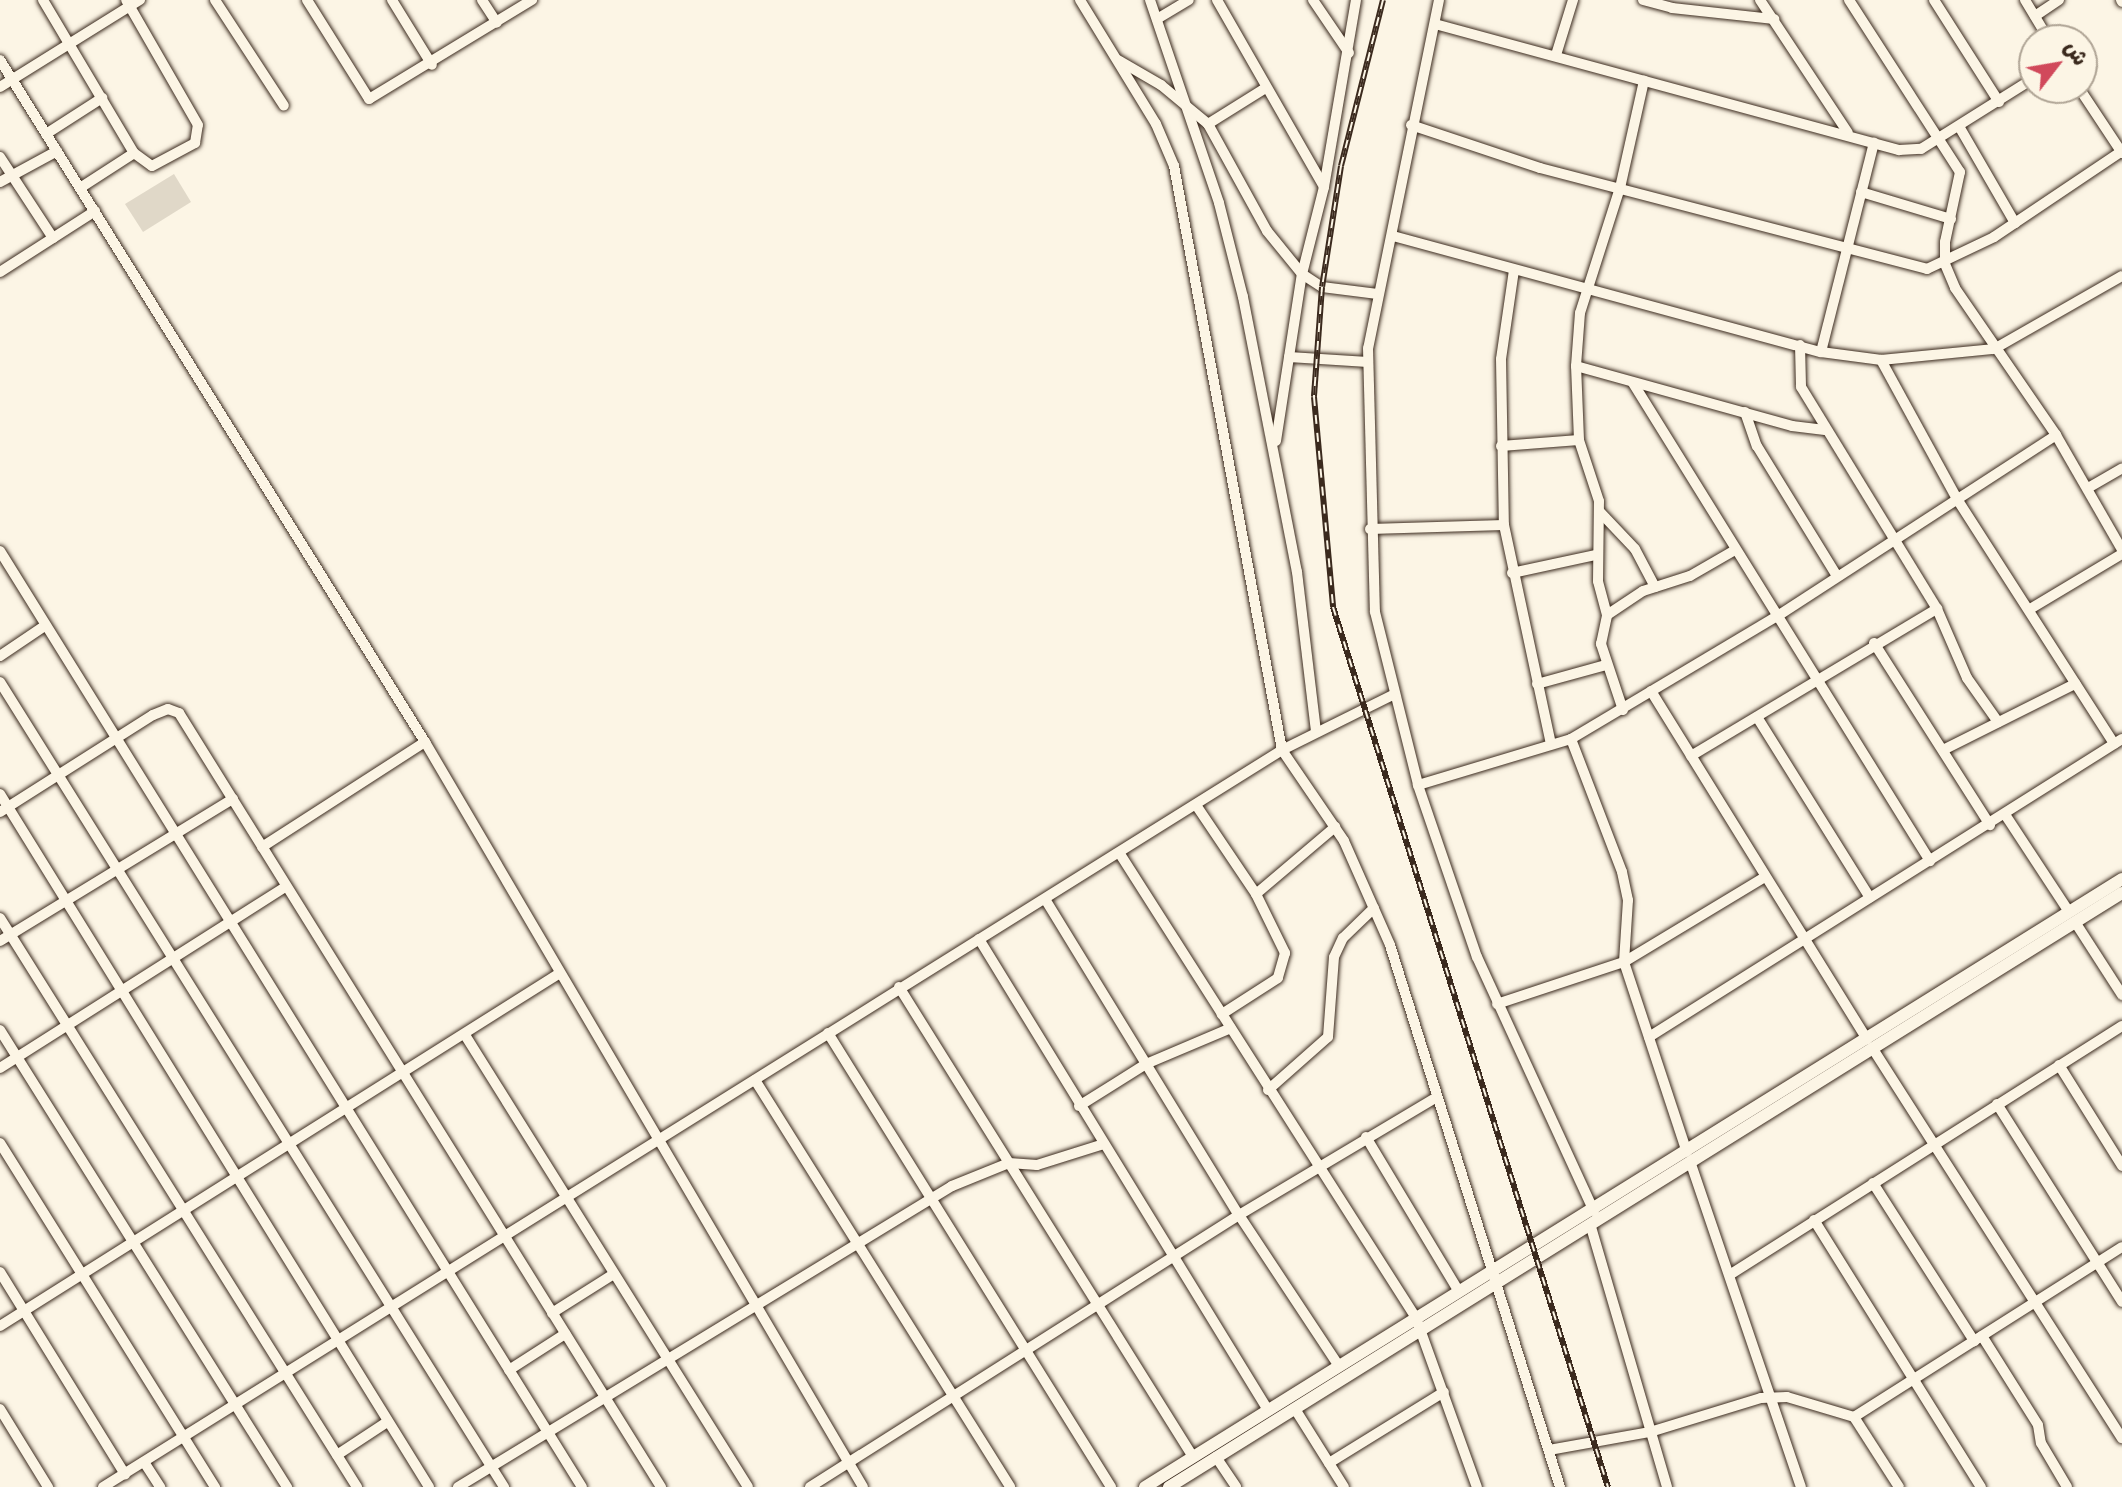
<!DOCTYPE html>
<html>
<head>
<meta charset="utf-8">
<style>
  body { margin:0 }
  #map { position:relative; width:2122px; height:1487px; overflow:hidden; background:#fcf5e5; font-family:"Patrick Hand","Playpen Sans Arabic",sans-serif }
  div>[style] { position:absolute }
  .green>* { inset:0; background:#e0d8c8 }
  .roads { filter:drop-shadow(0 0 2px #3b2a1e) drop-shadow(0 0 2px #3b2a1e) }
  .minor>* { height:10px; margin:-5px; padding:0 5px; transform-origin:5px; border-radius:5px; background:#fcf5e5 }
  .major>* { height:12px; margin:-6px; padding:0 6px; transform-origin:6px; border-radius:6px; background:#fcf5e5 }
  .rail>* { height:6px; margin-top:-3px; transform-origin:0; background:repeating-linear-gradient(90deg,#fcf5e5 0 9px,#3b2a1e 0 18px); box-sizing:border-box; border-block:2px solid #3b2a1e }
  span { translate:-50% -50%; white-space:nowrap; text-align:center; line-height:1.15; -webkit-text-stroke:7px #fcf5e5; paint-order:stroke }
  .north { position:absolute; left:2018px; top:24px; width:80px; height:80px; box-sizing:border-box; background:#fcf5e5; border:2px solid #afa495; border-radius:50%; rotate:59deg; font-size:22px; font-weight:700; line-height:32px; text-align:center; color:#3b2a1e }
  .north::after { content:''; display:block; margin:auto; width:28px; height:36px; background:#d1495b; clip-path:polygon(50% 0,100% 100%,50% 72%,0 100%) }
</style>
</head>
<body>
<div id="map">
  <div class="green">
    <div style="clip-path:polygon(174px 174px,191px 202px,143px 232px,125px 204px)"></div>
  </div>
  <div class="roads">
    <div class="minor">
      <div style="left:43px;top:0;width:178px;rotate:59.3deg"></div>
      <div style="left:134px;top:153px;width:22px;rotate:36deg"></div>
      <div style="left:152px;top:166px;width:49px;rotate:-28.1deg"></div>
      <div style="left:195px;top:143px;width:18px;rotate:-81deg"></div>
      <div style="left:198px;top:125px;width:144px;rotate:-119.9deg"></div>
      <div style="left:215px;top:0;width:126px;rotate:56.9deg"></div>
      <div style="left:307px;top:0;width:117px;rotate:57.9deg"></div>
      <div style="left:369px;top:99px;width:191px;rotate:-31.3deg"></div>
      <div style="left:392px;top:0;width:76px;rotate:58.4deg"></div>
      <div style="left:482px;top:0;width:27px;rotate:57deg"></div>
      <div style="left:1080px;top:0;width:145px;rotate:58.5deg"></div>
      <div style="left:1156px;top:124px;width:46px;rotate:66.8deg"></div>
      <div style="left:1174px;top:166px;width:594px;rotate:79.52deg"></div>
      <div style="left:1282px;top:750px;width:110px;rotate:55.7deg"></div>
      <div style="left:1344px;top:841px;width:114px;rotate:66.1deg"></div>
      <div style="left:1390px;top:945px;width:568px;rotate:72.59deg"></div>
      <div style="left:1150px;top:0;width:214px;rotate:71.2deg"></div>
      <div style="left:1219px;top:203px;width:97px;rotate:75.7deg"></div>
      <div style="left:1243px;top:297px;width:280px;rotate:78.9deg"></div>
      <div style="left:1297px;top:572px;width:161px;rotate:83.2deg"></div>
      <div style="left:1217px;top:0;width:215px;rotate:60.2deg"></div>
      <div style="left:1313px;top:0;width:64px;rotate:55.8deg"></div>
      <div style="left:1439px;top:0;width:355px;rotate:101.5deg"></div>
      <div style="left:1368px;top:348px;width:264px;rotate:88.5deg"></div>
      <div style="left:1375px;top:612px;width:178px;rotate:76deg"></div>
      <div style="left:1418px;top:785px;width:182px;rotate:71.1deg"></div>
      <div style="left:1477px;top:957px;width:280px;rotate:65.3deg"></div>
      <div style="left:1643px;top:0;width:30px;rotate:15deg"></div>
      <div style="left:1672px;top:8px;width:103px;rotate:6.2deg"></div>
      <div style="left:1760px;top:0;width:159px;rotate:56.5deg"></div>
      <div style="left:1849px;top:0;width:205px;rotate:57.2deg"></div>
      <div style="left:1960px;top:172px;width:72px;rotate:102.1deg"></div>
      <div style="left:1945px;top:242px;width:22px;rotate:90deg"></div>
      <div style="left:1945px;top:264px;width:26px;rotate:67deg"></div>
      <div style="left:1955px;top:288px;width:178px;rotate:55.5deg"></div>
      <div style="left:2056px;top:435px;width:133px;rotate:60.1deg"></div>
      <div style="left:1934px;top:0;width:121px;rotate:57.5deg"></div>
      <div style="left:2025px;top:0;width:47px;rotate:59deg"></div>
      <div style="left:2121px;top:0;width:2px;rotate:63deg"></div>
      <div style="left:2035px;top:16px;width:29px;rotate:-34deg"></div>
      <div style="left:1157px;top:19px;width:37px;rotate:-31deg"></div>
      <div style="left:1435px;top:24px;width:481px;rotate:15.2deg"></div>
      <div style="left:1899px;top:150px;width:22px;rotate:-3deg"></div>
      <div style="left:1921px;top:149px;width:133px;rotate:-32.1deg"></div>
      <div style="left:1556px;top:55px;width:58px;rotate:-72.8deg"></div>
      <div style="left:0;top:60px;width:804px;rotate:58.07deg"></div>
      <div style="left:425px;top:742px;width:864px;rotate:59.55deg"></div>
      <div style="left:1118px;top:60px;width:50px;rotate:30.2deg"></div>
      <div style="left:1161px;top:85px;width:61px;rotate:39.7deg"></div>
      <div style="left:1208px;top:124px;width:122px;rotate:61.1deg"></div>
      <div style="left:1267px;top:231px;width:55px;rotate:50.9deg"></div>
      <div style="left:1302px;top:274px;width:24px;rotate:33deg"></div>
      <div style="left:1322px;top:287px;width:56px;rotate:7.1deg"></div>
      <div style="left:0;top:87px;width:165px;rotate:-31.9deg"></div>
      <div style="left:2079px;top:88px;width:78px;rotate:56.5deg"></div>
      <div style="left:1208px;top:124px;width:66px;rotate:-32deg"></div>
      <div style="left:1411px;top:125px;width:136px;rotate:18.4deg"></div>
      <div style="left:1540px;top:168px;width:400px;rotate:14.6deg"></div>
      <div style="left:1927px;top:269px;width:74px;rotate:-25.5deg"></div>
      <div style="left:1994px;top:237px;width:154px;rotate:-33.9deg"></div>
      <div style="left:1960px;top:128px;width:110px;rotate:59.9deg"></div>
      <div style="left:46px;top:134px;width:67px;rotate:-32.7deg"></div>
      <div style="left:0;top:157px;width:97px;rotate:56.8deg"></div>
      <div style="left:0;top:182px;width:65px;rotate:-28.5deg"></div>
      <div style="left:80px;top:188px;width:64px;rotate:-32.9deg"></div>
      <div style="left:1861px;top:192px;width:94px;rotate:16.7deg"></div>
      <div style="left:1393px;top:236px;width:443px;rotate:15.2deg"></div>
      <div style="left:1821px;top:352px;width:61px;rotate:7.6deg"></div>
      <div style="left:1881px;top:360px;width:114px;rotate:-5.6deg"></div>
      <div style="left:1994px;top:349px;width:147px;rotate:-29.7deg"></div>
      <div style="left:1514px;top:270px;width:90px;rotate:98.3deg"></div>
      <div style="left:1501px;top:359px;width:166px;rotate:89deg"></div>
      <div style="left:1504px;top:525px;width:224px;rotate:77.9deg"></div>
      <div style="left:0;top:272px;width:113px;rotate:-32.7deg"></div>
      <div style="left:1800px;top:345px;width:42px;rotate:88.6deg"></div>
      <div style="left:1801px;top:387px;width:260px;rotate:58.5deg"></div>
      <div style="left:1937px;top:609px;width:75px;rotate:66.5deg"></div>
      <div style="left:1967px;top:678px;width:54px;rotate:54.8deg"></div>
      <div style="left:1821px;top:352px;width:216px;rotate:-75.8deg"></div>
      <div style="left:1289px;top:357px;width:79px;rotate:3.6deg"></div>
      <div style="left:1881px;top:360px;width:158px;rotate:61.3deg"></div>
      <div style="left:1957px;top:499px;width:291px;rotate:57.3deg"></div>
      <div style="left:1576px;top:366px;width:224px;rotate:15.5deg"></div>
      <div style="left:1792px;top:426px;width:33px;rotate:7deg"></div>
      <div style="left:1633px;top:383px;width:563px;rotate:58.15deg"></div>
      <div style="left:1745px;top:412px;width:36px;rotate:71deg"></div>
      <div style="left:1757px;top:446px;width:153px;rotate:58.4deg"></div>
      <div style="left:1276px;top:441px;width:169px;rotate:-81.2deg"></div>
      <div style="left:1302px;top:274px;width:90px;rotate:-75.8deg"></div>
      <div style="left:1324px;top:187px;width:190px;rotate:-80.3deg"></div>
      <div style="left:1501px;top:446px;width:78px;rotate:-4.4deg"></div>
      <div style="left:2088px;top:488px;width:39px;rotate:-30deg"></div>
      <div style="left:1599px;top:511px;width:52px;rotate:46.5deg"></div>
      <div style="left:1635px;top:549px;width:43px;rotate:62.2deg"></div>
      <div style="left:1370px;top:529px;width:134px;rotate:-1.7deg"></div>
      <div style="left:0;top:551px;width:1102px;rotate:58.13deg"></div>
      <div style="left:1512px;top:573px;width:86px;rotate:-12.1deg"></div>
      <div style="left:2030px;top:609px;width:107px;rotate:-30.9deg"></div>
      <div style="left:1607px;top:615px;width:43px;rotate:-33.7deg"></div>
      <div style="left:1643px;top:591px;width:49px;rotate:-17.7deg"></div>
      <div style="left:1690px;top:576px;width:52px;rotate:-30deg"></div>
      <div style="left:1874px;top:643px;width:216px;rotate:57.5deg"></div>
      <div style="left:0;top:656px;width:55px;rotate:-34deg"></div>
      <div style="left:0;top:682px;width:950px;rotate:57.95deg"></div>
      <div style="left:1537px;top:684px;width:72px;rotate:-15.4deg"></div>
      <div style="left:1651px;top:691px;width:410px;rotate:58.2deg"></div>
      <div style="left:1623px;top:710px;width:70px;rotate:-108.4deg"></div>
      <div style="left:1601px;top:644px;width:30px;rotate:-78deg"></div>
      <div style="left:1607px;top:615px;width:35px;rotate:-105deg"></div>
      <div style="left:1598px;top:581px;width:80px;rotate:-89.3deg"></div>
      <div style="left:1599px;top:501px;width:64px;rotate:-108.2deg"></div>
      <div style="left:1579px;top:440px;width:74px;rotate:-92.3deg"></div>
      <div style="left:1576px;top:366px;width:53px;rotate:-85.7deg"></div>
      <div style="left:1580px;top:313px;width:131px;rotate:-72.3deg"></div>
      <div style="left:1620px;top:188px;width:110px;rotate:-77.4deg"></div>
      <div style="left:1757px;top:717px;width:213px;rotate:58deg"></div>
      <div style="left:1571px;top:739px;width:142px;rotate:69deg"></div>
      <div style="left:1622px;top:872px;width:29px;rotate:78deg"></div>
      <div style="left:1628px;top:900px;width:62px;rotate:93.7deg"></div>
      <div style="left:1624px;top:962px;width:200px;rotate:71.7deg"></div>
      <div style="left:1943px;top:750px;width:148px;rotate:-26.6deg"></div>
      <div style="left:1691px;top:756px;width:287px;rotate:-30.9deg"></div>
      <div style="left:1418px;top:785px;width:160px;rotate:-16.7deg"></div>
      <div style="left:1571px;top:739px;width:239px;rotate:-30.8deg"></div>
      <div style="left:1776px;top:617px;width:334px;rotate:-33deg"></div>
      <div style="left:0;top:794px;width:815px;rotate:58.24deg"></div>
      <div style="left:1196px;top:805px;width:107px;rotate:56deg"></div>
      <div style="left:1256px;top:894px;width:66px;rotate:63.8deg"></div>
      <div style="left:1285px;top:953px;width:26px;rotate:106deg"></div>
      <div style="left:1278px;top:978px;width:67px;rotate:147.3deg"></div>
      <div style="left:0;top:812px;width:181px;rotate:-32.4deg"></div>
      <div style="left:153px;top:715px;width:16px;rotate:-22deg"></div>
      <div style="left:168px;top:709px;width:12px;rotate:20deg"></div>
      <div style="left:179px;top:713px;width:912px;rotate:58.09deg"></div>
      <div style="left:2006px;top:816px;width:115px;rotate:56.7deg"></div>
      <div style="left:262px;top:847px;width:194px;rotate:-32.8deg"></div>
      <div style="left:1120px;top:854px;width:550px;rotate:57.46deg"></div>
      <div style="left:1416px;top:1318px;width:180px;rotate:70.2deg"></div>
      <div style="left:1256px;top:894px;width:104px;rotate:-40.3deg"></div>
      <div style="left:1045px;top:899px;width:371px;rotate:58.5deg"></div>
      <div style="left:1239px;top:1215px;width:228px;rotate:-30.8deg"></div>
      <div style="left:0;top:918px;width:672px;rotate:57.9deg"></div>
      <div style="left:2075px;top:922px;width:87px;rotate:57.2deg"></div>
      <div style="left:979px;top:939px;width:553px;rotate:58.47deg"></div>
      <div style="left:0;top:941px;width:273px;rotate:-31.4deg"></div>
      <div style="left:899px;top:987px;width:554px;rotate:57.97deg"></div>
      <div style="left:1497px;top:1004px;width:134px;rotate:-18.3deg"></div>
      <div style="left:1624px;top:962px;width:165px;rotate:-31.1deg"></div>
      <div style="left:0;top:1030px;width:540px;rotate:57.87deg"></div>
      <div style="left:828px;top:1033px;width:535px;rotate:58.06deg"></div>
      <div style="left:465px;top:1035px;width:533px;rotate:57.95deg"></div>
      <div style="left:1649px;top:1037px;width:559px;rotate:-32.21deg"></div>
      <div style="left:1873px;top:1049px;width:462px;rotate:57.4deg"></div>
      <div style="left:2059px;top:1065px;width:119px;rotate:58deg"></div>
      <div style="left:0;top:1068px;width:338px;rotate:-32.4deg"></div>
      <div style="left:755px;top:1080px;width:480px;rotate:57.9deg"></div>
      <div style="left:1268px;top:1090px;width:80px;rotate:-41.5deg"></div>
      <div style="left:1328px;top:1037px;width:80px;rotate:-85.7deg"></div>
      <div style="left:1334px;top:957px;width:21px;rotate:-65deg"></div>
      <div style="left:1343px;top:938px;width:43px;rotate:-44.1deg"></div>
      <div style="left:1997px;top:1104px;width:234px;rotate:57.7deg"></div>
      <div style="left:1079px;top:1106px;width:79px;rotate:-32.1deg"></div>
      <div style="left:1146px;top:1064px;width:92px;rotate:-23deg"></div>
      <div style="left:1366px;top:1137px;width:181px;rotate:59deg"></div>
      <div style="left:0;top:1143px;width:406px;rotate:58deg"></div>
      <div style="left:1691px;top:1164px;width:341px;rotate:71.2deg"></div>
      <div style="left:1873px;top:1183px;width:188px;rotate:57.4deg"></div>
      <div style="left:1814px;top:1220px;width:315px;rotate:58deg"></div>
      <div style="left:1591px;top:1227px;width:271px;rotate:73.7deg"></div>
      <div style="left:0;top:1272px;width:238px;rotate:58.3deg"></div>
      <div style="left:1731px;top:1274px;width:463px;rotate:-32.4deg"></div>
      <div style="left:552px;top:1313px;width:73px;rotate:-32.2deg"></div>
      <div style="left:0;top:1326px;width:662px;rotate:-32.23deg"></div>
      <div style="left:1982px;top:1336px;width:105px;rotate:57.8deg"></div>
      <div style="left:2038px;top:1425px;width:18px;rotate:81deg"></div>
      <div style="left:2041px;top:1443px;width:51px;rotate:59.4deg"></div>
      <div style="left:509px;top:1370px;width:67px;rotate:-32.7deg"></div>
      <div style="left:0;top:1409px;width:92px;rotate:58.4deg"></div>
      <div style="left:1295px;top:1409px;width:92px;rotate:57.9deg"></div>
      <div style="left:1854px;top:1417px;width:317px;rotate:-32.4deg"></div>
      <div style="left:1549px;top:1450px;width:103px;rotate:-10.1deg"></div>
      <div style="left:1650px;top:1432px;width:116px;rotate:-17deg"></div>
      <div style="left:1761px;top:1398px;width:26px;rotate:-2deg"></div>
      <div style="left:1787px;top:1397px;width:70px;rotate:16.6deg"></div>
      <div style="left:1854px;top:1417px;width:83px;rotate:57.3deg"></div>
      <div style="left:337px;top:1455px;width:60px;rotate:-33.4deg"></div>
      <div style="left:1216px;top:1457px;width:36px;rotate:56deg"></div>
      <div style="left:144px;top:1462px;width:30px;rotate:57deg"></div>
      <div style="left:1329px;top:1463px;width:135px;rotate:-31.7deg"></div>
      <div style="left:103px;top:1487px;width:1390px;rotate:-32.01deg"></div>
      <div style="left:1282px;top:750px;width:124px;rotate:-26.4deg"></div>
      <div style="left:458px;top:1487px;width:578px;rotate:-31.35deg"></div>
      <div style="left:952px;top:1186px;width:61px;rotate:-22deg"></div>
      <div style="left:1009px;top:1163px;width:28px;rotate:4deg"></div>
      <div style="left:1037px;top:1165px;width:70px;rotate:-17.4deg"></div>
      <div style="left:810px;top:1487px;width:508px;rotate:-32.38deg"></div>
      <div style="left:1239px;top:1215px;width:181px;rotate:56.5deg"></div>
    </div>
    <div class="major">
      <div style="left:1145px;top:1487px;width:1151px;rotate:-31.89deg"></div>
      <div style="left:1169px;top:1487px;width:1123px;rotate:-31.94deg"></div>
    </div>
  </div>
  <div class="rail">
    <div style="left:1383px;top:0;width:171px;rotate:104.2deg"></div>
    <div style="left:1341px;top:166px;width:122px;rotate:98.9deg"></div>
    <div style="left:1322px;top:287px;width:110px;rotate:94.2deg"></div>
    <div style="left:1314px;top:397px;width:211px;rotate:84.8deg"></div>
    <div style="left:1333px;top:607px;width:922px;rotate:72.65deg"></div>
  </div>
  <div class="north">ش</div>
</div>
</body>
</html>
